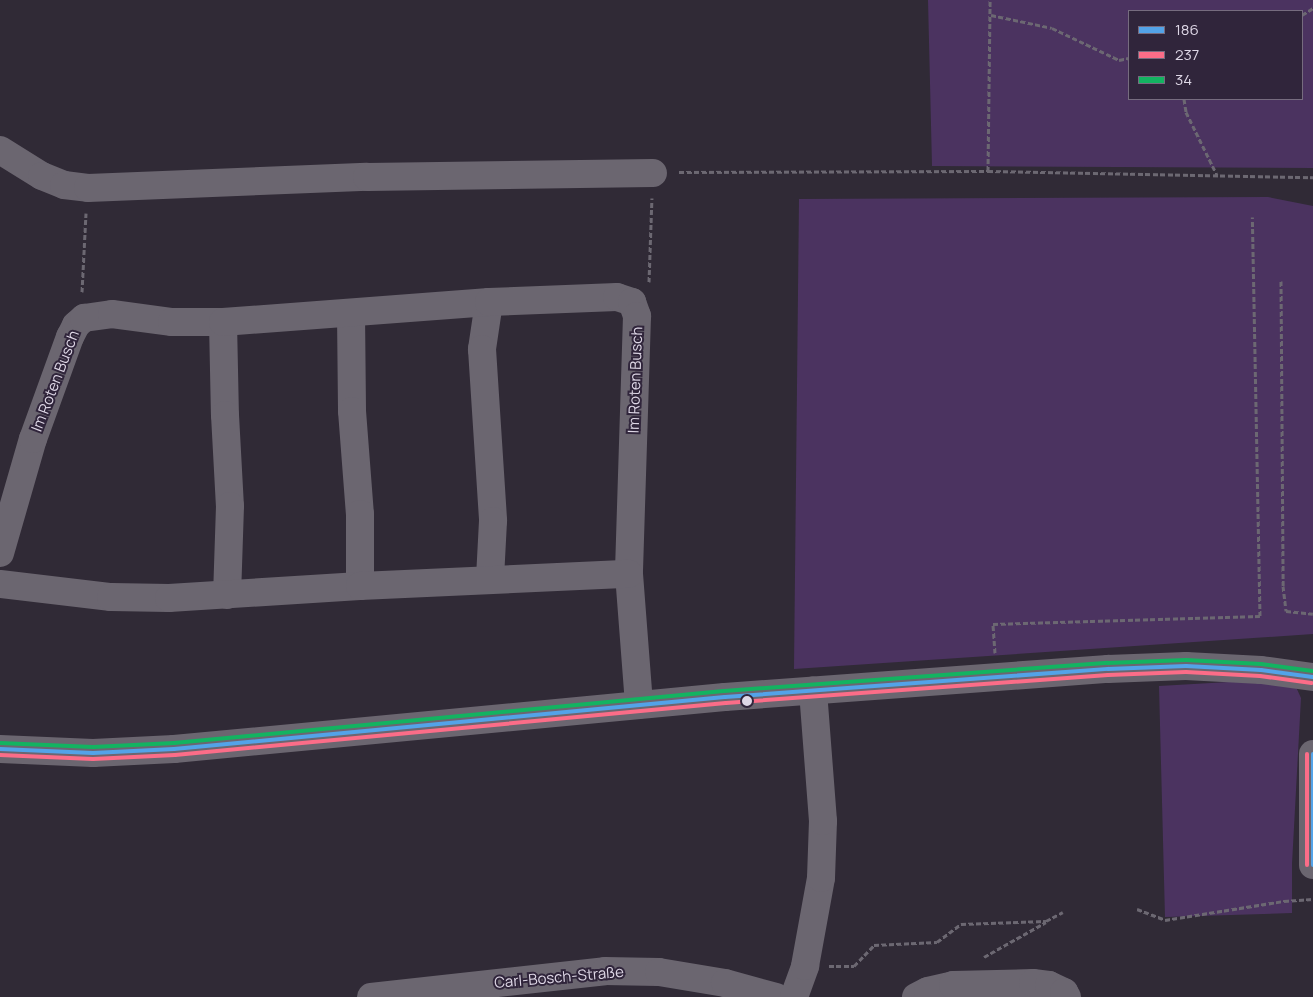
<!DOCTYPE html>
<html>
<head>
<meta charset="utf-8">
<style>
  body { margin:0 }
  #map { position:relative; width:1313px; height:997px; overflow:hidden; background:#302a36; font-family:Manrope,sans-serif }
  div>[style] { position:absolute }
  .green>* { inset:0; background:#4b3360 }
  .path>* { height:3px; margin-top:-1.5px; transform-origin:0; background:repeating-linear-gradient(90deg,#6c6872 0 5px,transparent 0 7.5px) }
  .minor>* { height:28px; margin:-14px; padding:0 14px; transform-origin:14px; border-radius:14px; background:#6b6670 }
  .bus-1>* { height:4px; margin:-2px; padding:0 2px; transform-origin:2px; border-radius:2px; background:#53a3e8 }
  .bus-2>* { height:4px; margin:-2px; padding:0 2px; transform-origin:2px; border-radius:2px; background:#fb6d88 }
  .bus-3>* { height:4px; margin:-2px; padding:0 2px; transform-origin:2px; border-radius:2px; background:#13b361 }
  .dots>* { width:14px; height:14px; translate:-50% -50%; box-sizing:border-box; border:2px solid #30253b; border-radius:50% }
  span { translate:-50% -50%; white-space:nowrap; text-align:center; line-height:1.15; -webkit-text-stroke:4px #30253b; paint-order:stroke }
  .street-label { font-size:15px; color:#ded7e6 }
  .legend { position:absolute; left:1128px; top:10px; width:175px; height:90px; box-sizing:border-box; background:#30253b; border:1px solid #766c7f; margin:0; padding:6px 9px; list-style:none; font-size:15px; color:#ded7e6 }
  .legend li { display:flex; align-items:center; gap:10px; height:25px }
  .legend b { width:25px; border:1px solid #766c7f }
</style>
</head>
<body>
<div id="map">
  <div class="green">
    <div style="clip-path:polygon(evenodd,928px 0,1313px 0,1313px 168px,932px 166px,928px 0,1129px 11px,1302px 11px,1302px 99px,1129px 99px,1129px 11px)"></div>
    <div style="clip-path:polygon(1268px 197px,1313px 206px,1313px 634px,794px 669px,799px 199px)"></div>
    <div style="clip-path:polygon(1279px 679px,1296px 687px,1301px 698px,1292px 864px,1292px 913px,1165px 917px,1159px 686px)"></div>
  </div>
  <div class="path">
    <div style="left:991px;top:15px;width:62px;rotate:12deg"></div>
    <div style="left:1052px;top:28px;width:74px;rotate:25.5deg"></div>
    <div style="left:1119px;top:60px;width:10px;rotate:-11deg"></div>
    <div style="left:1302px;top:15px;width:13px;rotate:-32deg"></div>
    <div style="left:1184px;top:99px;width:13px;rotate:81deg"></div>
    <div style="left:1186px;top:112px;width:70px;rotate:63.8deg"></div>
    <div style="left:988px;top:171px;width:171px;rotate:-89.3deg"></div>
    <div style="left:679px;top:172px;width:309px;rotate:-0.2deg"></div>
    <div style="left:988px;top:171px;width:325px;rotate:1.1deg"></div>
    <div style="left:1281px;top:281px;width:305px;rotate:89.6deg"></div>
    <div style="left:1283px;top:586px;width:25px;rotate:83deg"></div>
    <div style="left:1286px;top:611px;width:27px;rotate:6deg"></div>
    <div style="left:649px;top:282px;width:84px;rotate:-88deg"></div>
    <div style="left:82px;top:292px;width:79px;rotate:-87.1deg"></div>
    <div style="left:995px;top:653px;width:29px;rotate:-94deg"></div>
    <div style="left:993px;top:624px;width:267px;rotate:-1.7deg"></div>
    <div style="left:1260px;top:616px;width:399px;rotate:-91.1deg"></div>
    <div style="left:1137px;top:909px;width:30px;rotate:21deg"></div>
    <div style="left:1165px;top:920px;width:121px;rotate:-9.1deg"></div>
    <div style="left:1284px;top:901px;width:29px;rotate:-4deg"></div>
    <div style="left:984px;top:957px;width:71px;rotate:-29.4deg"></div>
    <div style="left:829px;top:966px;width:25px"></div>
    <div style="left:854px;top:966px;width:29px;rotate:-46deg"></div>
    <div style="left:874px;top:945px;width:63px;rotate:-2.7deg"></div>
    <div style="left:937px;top:942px;width:30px;rotate:-37deg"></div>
    <div style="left:961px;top:924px;width:85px;rotate:-2deg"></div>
    <div style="left:1046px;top:921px;width:19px;rotate:-28deg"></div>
  </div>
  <div class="minor">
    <div style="left:0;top:150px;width:49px;rotate:31.8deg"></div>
    <div style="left:42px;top:176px;width:24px;rotate:22deg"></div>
    <div style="left:64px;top:185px;width:24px;rotate:7deg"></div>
    <div style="left:88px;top:188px;width:279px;rotate:-2.3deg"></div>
    <div style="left:367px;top:177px;width:286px;rotate:-0.8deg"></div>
    <div style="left:489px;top:302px;width:48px;rotate:98.5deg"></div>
    <div style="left:482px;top:349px;width:172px;rotate:86.3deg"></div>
    <div style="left:493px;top:521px;width:58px;rotate:93deg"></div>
    <div style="left:351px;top:314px;width:97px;rotate:89.4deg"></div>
    <div style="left:352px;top:411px;width:103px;rotate:85.6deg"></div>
    <div style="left:360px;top:514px;width:72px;rotate:90deg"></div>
    <div style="left:223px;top:322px;width:93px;rotate:88.8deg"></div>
    <div style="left:225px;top:415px;width:91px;rotate:86.9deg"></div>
    <div style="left:230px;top:506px;width:89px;rotate:91.9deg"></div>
    <div style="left:0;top:553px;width:119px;rotate:-73.9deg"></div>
    <div style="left:33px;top:439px;width:109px;rotate:-70.1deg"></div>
    <div style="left:70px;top:337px;width:13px;rotate:-63deg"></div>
    <div style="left:76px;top:325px;width:11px;rotate:-41deg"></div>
    <div style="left:84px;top:318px;width:28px;rotate:-8deg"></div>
    <div style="left:112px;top:314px;width:61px;rotate:7.6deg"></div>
    <div style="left:172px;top:322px;width:51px"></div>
    <div style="left:223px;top:322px;width:267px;rotate:-4.3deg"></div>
    <div style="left:489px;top:302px;width:128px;rotate:-2.2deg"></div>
    <div style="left:617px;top:297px;width:16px;rotate:18deg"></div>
    <div style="left:632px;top:302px;width:15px;rotate:70deg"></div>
    <div style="left:637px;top:316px;width:258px;rotate:91.8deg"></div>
    <div style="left:629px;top:574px;width:131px;rotate:85.6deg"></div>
    <div style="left:0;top:584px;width:112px;rotate:6.7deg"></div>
    <div style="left:111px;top:597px;width:58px;rotate:1deg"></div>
    <div style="left:169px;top:598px;width:191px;rotate:-3.6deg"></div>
    <div style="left:360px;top:586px;width:269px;rotate:-2.6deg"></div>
    <div style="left:0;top:749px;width:93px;rotate:2.5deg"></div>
    <div style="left:93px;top:753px;width:81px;rotate:-2.8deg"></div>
    <div style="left:174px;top:749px;width:553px;rotate:-5.39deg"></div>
    <div style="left:725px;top:697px;width:384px;rotate:-4.2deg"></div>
    <div style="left:1108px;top:669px;width:78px;rotate:-2.2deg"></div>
    <div style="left:1186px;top:666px;width:75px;rotate:3.1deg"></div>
    <div style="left:1261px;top:670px;width:52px;rotate:7.7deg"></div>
    <div style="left:1313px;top:754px;width:111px;rotate:90deg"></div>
    <div style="left:371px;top:997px;width:235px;rotate:-6.3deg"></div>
    <div style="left:605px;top:971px;width:54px;rotate:1.1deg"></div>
    <div style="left:659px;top:972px;width:67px;rotate:9.5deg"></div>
    <div style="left:725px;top:983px;width:53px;rotate:15.4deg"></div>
    <div style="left:794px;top:997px;width:33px;rotate:-70deg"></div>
    <div style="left:805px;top:966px;width:89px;rotate:-79.7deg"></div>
    <div style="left:821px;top:878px;width:57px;rotate:-88deg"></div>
    <div style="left:823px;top:821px;width:131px;rotate:-94.4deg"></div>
    <div style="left:916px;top:997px;width:13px;rotate:-27deg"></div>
    <div style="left:928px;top:991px;width:26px;rotate:-13deg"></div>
    <div style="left:953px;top:985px;width:80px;rotate:-1.4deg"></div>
    <div style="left:1033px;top:983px;width:16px;rotate:7deg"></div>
    <div style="left:1049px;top:985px;width:17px;rotate:25deg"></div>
    <div style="left:1064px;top:992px;width:6px;rotate:59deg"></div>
  </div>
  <div class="bus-1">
    <div style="left:0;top:749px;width:93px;rotate:2.5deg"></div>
    <div style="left:93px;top:753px;width:81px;rotate:-2.8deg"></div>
    <div style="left:174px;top:749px;width:553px;rotate:-5.39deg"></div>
    <div style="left:725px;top:697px;width:384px;rotate:-4.2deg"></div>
    <div style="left:1108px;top:669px;width:78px;rotate:-2.2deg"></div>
    <div style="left:1186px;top:666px;width:75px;rotate:3.1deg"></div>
    <div style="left:1261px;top:670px;width:52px;rotate:7.7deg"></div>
    <div style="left:1313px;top:754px;width:111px;rotate:90deg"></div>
  </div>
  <div class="bus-2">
    <div style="left:1307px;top:754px;width:111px;rotate:90deg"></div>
    <div style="left:0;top:755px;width:93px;rotate:2.5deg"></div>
    <div style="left:93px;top:759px;width:82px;rotate:-2.8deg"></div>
    <div style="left:175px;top:755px;width:553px;rotate:-5.39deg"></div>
    <div style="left:726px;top:703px;width:383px;rotate:-4.2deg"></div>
    <div style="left:1108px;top:675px;width:78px;rotate:-2.2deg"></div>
    <div style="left:1186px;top:672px;width:74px;rotate:3.1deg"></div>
    <div style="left:1260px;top:676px;width:52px;rotate:7.7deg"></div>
  </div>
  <div class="bus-3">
    <div style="left:0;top:743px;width:93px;rotate:2.5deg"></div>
    <div style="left:93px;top:747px;width:81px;rotate:-2.8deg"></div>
    <div style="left:174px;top:743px;width:552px;rotate:-5.4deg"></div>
    <div style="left:724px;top:691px;width:385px;rotate:-4.2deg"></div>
    <div style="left:1108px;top:663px;width:78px;rotate:-2.2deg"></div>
    <div style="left:1186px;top:660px;width:75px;rotate:3.1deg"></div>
    <div style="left:1261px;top:664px;width:52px;rotate:7.7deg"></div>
  </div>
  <div class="dots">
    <div style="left:747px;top:701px;background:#ded7e6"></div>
  </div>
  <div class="street-label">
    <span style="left:635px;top:380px;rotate:-88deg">Im Roten Busch</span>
    <span style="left:55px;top:381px;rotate:-69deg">Im Roten Busch</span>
    <span style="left:559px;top:977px;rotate:-5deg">Carl-Bosch-Straße</span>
  </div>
  <ul class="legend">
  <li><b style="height:6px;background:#53a3e8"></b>186</li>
  <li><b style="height:6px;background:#fb6d88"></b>237</li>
  <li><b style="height:6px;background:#13b361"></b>34</li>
  </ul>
</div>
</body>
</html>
